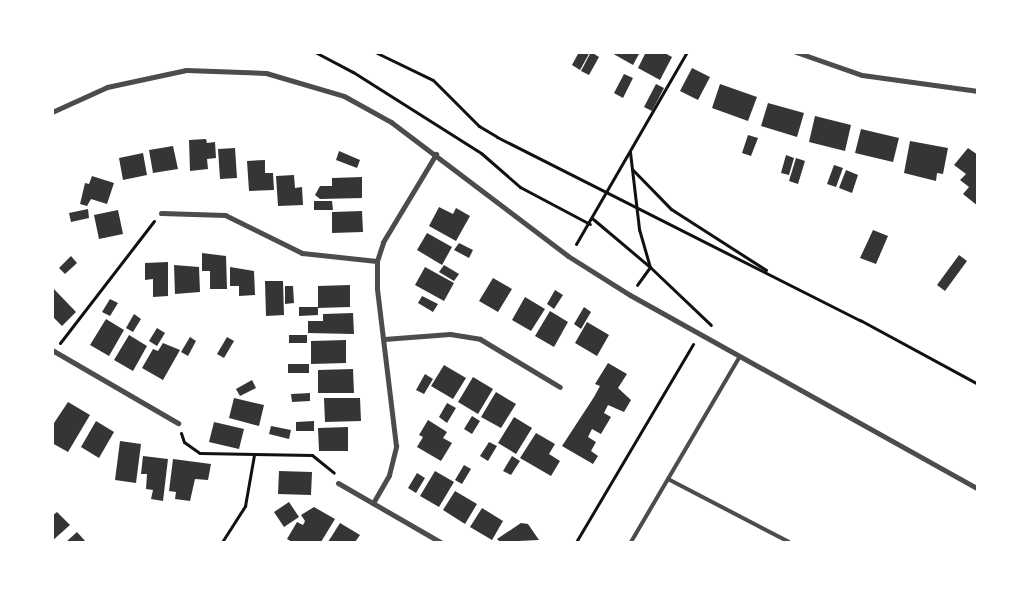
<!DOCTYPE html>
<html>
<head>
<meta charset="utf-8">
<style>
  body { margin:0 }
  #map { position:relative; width:1030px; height:595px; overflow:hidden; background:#fff; font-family:Overpass,sans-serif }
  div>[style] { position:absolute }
  .building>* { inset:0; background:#353535 }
  .path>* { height:3px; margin:-1.5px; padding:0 1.5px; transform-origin:1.5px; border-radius:1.5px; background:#111 }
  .service>* { height:4px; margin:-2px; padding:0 2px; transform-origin:2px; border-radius:2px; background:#4c4c4c }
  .minor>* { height:5px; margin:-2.5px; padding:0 2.5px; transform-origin:2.5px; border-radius:2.5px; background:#4c4c4c }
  span { translate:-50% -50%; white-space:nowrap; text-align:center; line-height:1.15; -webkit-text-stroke:5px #fff; paint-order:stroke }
  .frame { position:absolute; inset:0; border:54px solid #fff; pointer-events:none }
</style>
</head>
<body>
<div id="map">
  <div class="building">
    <div style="clip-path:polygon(579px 52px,590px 52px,580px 70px,572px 65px)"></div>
    <div style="clip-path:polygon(591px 52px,599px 57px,589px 75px,581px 71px)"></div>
    <div style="clip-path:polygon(610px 52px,640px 52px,633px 65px)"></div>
    <div style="clip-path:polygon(646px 52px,663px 52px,672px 57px,660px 80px,638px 68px)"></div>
    <div style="clip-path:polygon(692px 68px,710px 77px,698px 100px,680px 91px)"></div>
    <div style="clip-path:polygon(624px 74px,633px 78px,623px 98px,614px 93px)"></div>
    <div style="clip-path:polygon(656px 84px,664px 88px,652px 111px,644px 107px)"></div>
    <div style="clip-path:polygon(720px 84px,757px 97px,748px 121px,712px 108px)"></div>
    <div style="clip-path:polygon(768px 103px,804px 113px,797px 137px,761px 126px)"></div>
    <div style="clip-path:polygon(815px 116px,851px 125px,845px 151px,809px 142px)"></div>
    <div style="clip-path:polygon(861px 129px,899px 138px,893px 162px,855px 153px)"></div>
    <div style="clip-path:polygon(748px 135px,758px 138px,751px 156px,742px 153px)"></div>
    <div style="clip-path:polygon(206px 139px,207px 143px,215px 142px,216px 158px,207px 159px,208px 169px,190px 171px,189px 140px)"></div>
    <div style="clip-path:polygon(910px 141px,948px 148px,943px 174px,937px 173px,936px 181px,904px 173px)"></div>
    <div style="clip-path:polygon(173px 146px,178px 169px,153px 173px,149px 150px)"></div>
    <div style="clip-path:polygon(235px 148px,237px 178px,220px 179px,218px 149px)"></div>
    <div style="clip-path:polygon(968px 148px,978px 155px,978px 206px,963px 194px,969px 187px,960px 180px,966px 174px,954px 165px)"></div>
    <div style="clip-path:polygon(339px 151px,360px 160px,357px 168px,336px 160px)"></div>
    <div style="clip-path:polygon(143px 153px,147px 175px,123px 180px,119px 158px)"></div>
    <div style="clip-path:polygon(786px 155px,794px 158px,789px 175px,781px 173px)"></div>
    <div style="clip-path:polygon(796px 158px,805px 161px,798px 184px,789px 181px)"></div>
    <div style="clip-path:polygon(265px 160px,265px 173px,273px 173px,274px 190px,249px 191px,247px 161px)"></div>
    <div style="clip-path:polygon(834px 165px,843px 168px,836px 187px,827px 184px)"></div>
    <div style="clip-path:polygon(846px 170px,858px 175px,852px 193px,839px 188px)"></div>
    <div style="clip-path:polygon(294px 175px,295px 188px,302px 187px,303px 205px,278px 206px,276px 176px)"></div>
    <div style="clip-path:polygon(92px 176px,114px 183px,107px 204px,91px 199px,87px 206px,80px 204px,85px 183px,89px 184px)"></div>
    <div style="clip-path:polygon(362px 177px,362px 198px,320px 199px,315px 195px,320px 186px,332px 186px,332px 178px)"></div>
    <div style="clip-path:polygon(314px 201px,332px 201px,333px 210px,314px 210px)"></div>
    <div style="clip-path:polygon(439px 207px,453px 214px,456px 208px,470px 216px,456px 241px,429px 226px)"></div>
    <div style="clip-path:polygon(88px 209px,89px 218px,71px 222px,69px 213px)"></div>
    <div style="clip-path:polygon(118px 210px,123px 234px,99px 239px,94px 215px)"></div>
    <div style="clip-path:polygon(362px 211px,363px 232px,332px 233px,332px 212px)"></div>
    <div style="clip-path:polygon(873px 230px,888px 236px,876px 264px,860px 258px)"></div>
    <div style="clip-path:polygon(427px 233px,452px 247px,442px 265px,417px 250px)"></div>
    <div style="clip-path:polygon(459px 243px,473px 250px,469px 258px,454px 250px)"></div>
    <div style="clip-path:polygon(202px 253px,226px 256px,227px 289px,210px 289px,210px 271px,202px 271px)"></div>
    <div style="clip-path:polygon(959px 255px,967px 261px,945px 291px,937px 285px)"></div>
    <div style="clip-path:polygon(71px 256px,77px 263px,65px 274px,59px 268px)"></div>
    <div style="clip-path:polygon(168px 262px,168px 296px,153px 297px,153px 279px,145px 280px,145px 263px)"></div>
    <div style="clip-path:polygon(174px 265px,199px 267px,200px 292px,175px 294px)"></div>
    <div style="clip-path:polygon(444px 265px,459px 274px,454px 281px,439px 272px)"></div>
    <div style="clip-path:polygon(230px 267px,254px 271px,255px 295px,239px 296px,239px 286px,230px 286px)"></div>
    <div style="clip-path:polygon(425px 267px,454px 283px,444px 301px,415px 285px)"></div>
    <div style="clip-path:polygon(493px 278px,512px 289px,498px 312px,479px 301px)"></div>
    <div style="clip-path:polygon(265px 281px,283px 281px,284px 315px,266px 316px)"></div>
    <div style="clip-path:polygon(350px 285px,350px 307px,318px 308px,318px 286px)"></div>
    <div style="clip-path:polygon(285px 286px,293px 286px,294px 303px,285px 304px)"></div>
    <div style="clip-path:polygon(52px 287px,76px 312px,62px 326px,52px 316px)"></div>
    <div style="clip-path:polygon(555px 290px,563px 295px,554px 309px,547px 304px)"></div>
    <div style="clip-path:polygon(422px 296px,438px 304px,433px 312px,418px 303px)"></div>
    <div style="clip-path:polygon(525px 297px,545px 309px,531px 331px,512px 320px)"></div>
    <div style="clip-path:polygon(110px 299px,118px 303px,110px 316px,102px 312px)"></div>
    <div style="clip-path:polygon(299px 307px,318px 307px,318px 315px,299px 316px)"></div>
    <div style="clip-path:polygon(584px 307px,591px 312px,581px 329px,574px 324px)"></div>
    <div style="clip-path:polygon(550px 311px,568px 322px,554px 347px,535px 336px)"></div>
    <div style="clip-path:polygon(353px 313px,354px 334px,308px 333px,308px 321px,323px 321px,323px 314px)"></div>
    <div style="clip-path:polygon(134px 314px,141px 319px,133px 332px,126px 328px)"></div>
    <div style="clip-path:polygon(106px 319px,124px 330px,109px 356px,90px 345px)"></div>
    <div style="clip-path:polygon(587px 322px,609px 335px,597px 356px,575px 343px)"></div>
    <div style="clip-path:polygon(157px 328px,165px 333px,157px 346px,149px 341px)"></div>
    <div style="clip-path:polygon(129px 335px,147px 346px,133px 371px,114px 360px)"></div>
    <div style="clip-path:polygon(289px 335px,307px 335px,307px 343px,289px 343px)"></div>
    <div style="clip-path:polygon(190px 337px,196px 341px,188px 356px,181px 352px)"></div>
    <div style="clip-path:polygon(227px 337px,234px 341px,224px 358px,217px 354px)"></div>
    <div style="clip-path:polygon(346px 340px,346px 363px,311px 364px,311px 341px)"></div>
    <div style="clip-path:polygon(163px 343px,180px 350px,163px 380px,142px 368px,153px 349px,158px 351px)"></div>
    <div style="clip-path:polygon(608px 363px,627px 374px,618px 388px,631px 400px,624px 412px,608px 405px,604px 413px,611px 417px,601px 434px,592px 429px,588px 437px,596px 442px,591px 451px,598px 456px,593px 464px,562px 446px,594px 397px,600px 386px,595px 384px)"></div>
    <div style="clip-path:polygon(288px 364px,309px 364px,309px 373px,288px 373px)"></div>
    <div style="clip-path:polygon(444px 365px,466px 378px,453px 399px,431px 386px)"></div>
    <div style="clip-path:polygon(353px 369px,354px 393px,318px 393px,318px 370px)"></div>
    <div style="clip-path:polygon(425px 374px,433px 379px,424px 394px,416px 390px)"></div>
    <div style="clip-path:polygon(473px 377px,493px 389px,478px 414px,458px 402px)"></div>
    <div style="clip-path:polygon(252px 380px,256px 388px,240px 396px,236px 389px)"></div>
    <div style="clip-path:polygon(496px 392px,516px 404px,501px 428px,481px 417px)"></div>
    <div style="clip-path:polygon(310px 393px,310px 401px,292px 402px,291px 394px)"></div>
    <div style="clip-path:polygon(234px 398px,264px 405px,259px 426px,229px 418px)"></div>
    <div style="clip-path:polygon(324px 398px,360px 398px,361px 421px,325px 422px)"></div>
    <div style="clip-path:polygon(68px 402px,90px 415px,68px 452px,52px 443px,52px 426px)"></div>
    <div style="clip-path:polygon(447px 403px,456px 408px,447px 423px,439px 417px)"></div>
    <div style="clip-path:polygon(472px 416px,480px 421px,472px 434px,464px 429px)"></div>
    <div style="clip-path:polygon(514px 417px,532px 428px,516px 454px,498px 443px)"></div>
    <div style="clip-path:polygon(428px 420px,447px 432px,443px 438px,452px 443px,441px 461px,417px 447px,423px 437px,419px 435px)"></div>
    <div style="clip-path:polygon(96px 421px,114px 432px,99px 458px,81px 447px)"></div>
    <div style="clip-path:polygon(314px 421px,314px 431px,296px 431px,296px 422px)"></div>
    <div style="clip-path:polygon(214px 422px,244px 429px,239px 449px,209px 442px)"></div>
    <div style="clip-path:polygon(271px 426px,291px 430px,289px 439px,269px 434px)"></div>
    <div style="clip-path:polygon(348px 427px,348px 451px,319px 451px,318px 428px)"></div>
    <div style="clip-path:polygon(536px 433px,555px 444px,549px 454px,560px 461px,551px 476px,520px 458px)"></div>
    <div style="clip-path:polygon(120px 441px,141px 444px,136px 483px,115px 480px)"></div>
    <div style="clip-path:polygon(489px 442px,497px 446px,488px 461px,480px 456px)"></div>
    <div style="clip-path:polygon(143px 456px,168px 459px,163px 501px,151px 499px,153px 490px,146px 489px,147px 474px,141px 474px)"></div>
    <div style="clip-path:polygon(512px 456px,520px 461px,511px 475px,503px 471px)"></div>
    <div style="clip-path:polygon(173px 459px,211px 464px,208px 480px,195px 479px,190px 501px,175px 499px,176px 492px,169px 491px)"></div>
    <div style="clip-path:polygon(464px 465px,471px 469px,462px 484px,455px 480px)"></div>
    <div style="clip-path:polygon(279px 471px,312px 472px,311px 495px,278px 494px)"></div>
    <div style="clip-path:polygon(435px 471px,454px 482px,439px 507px,420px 496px)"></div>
    <div style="clip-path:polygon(417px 473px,425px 478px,416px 493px,408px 488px)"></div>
    <div style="clip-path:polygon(455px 491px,477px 504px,465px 524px,443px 510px)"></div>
    <div style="clip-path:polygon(289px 502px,299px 517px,284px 527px,274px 512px)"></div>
    <div style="clip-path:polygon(314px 507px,335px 519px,321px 542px,292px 542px,287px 539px,297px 522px,303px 525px,305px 521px,301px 515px)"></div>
    <div style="clip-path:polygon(482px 508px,503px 521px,492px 540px,470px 527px)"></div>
    <div style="clip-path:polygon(57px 512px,70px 525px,52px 541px,52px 516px)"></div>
    <div style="clip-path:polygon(340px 523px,360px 535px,355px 542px,328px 542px)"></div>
    <div style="clip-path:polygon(521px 523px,528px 524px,539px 540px,500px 542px,497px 539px)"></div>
    <div style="clip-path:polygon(77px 532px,86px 542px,66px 542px)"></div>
  </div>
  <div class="path">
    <div style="left:315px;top:52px;width:43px;rotate:27.8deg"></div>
    <div style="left:353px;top:72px;width:151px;rotate:32.3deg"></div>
    <div style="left:481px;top:153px;width:52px;rotate:41.1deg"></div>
    <div style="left:520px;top:187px;width:79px;rotate:27.9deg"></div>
    <div style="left:375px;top:52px;width:64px;rotate:25.8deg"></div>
    <div style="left:433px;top:80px;width:65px;rotate:45deg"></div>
    <div style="left:479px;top:126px;width:21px;rotate:31deg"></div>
    <div style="left:497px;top:137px;width:407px;rotate:26.8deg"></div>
    <div style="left:860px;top:320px;width:134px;rotate:28.5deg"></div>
    <div style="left:630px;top:152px;width:78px;rotate:83.3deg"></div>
    <div style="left:639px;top:229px;width:40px;rotate:74deg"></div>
    <div style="left:650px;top:267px;width:84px;rotate:43.6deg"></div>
    <div style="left:632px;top:169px;width:56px;rotate:45.7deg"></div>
    <div style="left:671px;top:209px;width:113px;rotate:32.7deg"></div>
    <div style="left:593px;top:219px;width:75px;rotate:40.1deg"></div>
    <div style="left:650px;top:267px;width:22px;rotate:126deg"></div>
    <div style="left:576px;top:244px;width:222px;rotate:-60deg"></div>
    <div style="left:60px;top:343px;width:154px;rotate:-52.4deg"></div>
    <div style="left:181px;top:433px;width:9px;rotate:72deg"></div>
    <div style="left:184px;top:442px;width:19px;rotate:35deg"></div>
    <div style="left:200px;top:453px;width:112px;rotate:1deg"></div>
    <div style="left:312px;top:455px;width:28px;rotate:39deg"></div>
    <div style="left:222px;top:542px;width:43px;rotate:-57.4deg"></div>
    <div style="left:245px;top:506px;width:52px;rotate:-80deg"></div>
    <div style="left:576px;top:542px;width:230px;rotate:-59.4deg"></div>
  </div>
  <div class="service">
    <div style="left:668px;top:479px;width:136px;rotate:27.5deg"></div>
    <div style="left:631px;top:542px;width:213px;rotate:-59.6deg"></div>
  </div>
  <div class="minor">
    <div style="left:796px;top:52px;width:70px;rotate:19.2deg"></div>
    <div style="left:862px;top:75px;width:117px;rotate:7.9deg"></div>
    <div style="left:52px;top:112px;width:60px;rotate:-24.4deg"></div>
    <div style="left:107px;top:87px;width:81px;rotate:-12.1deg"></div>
    <div style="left:186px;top:70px;width:80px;rotate:2.1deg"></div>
    <div style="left:266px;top:73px;width:81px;rotate:16.4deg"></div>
    <div style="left:344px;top:96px;width:54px;rotate:29deg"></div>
    <div style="left:391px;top:122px;width:222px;rotate:37.1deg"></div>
    <div style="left:568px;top:256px;width:73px;rotate:32.2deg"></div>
    <div style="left:630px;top:295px;width:398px;rotate:29.1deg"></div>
    <div style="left:161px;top:213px;width:64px;rotate:1.8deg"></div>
    <div style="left:225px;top:215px;width:86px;rotate:26.3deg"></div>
    <div style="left:302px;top:253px;width:75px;rotate:6.1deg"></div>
    <div style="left:384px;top:339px;width:66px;rotate:-4.3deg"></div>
    <div style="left:450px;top:334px;width:30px;rotate:9deg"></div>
    <div style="left:480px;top:339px;width:93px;rotate:31deg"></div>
    <div style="left:52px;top:350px;width:146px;rotate:30.1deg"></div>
    <div style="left:338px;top:483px;width:118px;rotate:30deg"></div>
    <div style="left:373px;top:503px;width:32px;rotate:-60deg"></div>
    <div style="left:389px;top:475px;width:30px;rotate:-76deg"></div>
    <div style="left:396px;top:446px;width:159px;rotate:-96.9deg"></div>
    <div style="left:377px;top:288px;width:27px;rotate:-90deg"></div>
    <div style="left:377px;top:261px;width:20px;rotate:-72deg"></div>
    <div style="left:383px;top:242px;width:103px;rotate:-58.9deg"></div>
  </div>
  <div class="frame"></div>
</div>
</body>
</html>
